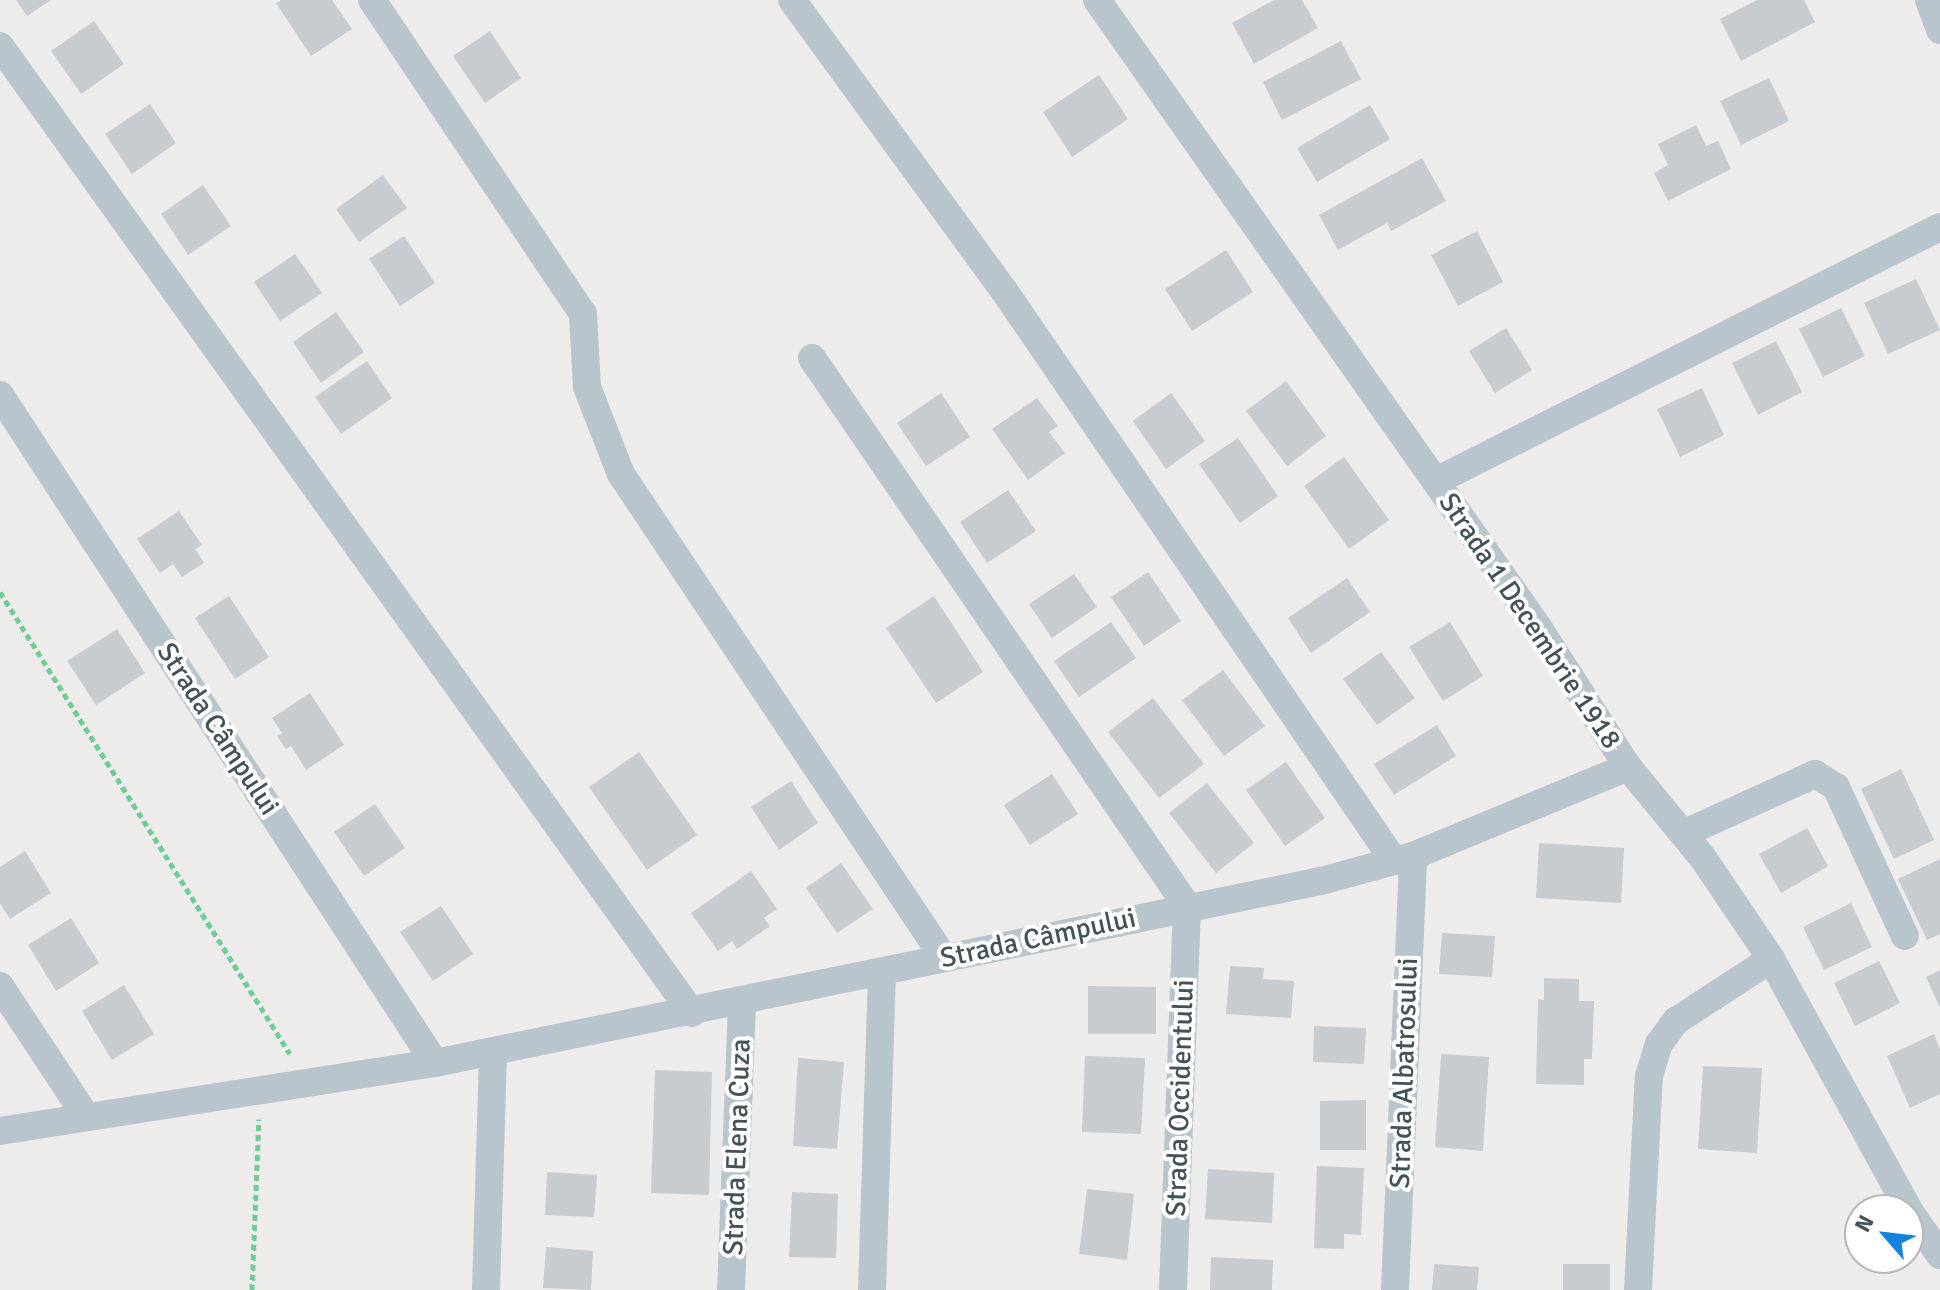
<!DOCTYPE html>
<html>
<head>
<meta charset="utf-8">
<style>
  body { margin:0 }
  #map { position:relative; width:1940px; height:1290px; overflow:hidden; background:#eeebeb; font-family:Signika,sans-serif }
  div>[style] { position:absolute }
  .building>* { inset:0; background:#c7ccd0 }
  .path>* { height:5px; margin-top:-2.5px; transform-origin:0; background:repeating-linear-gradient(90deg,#6dce94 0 6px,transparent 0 10px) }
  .street>* { height:28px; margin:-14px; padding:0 14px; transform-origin:14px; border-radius:14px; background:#b8c5cc }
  span { translate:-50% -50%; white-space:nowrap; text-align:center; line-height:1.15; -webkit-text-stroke:8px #fff; paint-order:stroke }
  .street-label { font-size:28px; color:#435159 }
  .north { position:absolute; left:1844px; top:1194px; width:80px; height:80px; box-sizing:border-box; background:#fff; border:2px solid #b4b9bd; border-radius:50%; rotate:298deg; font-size:22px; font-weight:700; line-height:32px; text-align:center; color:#435159 }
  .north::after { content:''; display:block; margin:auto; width:28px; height:36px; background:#1383e0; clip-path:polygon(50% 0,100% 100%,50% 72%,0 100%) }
</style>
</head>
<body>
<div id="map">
  <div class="building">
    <div style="clip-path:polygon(16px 0,51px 0,27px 16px)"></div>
    <div style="clip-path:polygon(281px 0,332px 0,352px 29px,311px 56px,276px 3px)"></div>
    <div style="clip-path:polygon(1274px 0,1302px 0,1318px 28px,1254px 64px,1232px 23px)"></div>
    <div style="clip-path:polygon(1757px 0,1804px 0,1815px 22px,1741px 61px,1720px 19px)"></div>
    <div style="clip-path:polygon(94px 21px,124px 64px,81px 94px,51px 51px)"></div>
    <div style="clip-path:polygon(490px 31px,521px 78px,485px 103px,453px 56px)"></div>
    <div style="clip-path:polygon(1341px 41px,1361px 79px,1282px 120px,1263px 82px)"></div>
    <div style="clip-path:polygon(1099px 75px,1128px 119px,1072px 157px,1043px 112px)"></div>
    <div style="clip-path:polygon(1769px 78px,1789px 121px,1741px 145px,1720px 101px)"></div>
    <div style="clip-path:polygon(150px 104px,176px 143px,132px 174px,105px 134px)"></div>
    <div style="clip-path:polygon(1370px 105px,1390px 139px,1317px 182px,1297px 148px)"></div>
    <div style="clip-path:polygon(1696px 125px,1706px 146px,1718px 141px,1731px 169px,1668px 201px,1654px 173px,1668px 165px,1658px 144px)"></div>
    <div style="clip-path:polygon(1422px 158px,1446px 201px,1391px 231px,1387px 223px,1338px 250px,1319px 215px)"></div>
    <div style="clip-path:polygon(383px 175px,407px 208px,359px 242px,336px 209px)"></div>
    <div style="clip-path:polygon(203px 185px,231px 226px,188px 255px,161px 214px)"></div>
    <div style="clip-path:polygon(1477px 231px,1503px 282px,1458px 306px,1431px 255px)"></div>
    <div style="clip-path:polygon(404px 236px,435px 283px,400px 306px,369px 259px)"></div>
    <div style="clip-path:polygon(1226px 250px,1253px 292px,1192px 331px,1165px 289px)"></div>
    <div style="clip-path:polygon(295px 254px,322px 293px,280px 321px,254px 282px)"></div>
    <div style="clip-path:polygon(1916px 279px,1940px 330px,1888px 354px,1864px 303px)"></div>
    <div style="clip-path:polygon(1841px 308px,1865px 356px,1823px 377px,1799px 329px)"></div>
    <div style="clip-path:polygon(336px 312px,364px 352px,321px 383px,293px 342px)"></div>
    <div style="clip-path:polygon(1506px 328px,1532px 370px,1495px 393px,1469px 351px)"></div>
    <div style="clip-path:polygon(1776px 341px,1802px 392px,1758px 415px,1732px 363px)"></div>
    <div style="clip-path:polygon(367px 361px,392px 398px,341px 434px,315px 397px)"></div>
    <div style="clip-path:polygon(1286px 381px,1326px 436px,1287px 466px,1246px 411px)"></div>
    <div style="clip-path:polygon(1702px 388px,1724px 435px,1680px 457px,1657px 409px)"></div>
    <div style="clip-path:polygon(941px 393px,970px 437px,926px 466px,897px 423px)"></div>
    <div style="clip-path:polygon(1171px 393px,1205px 441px,1166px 469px,1133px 421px)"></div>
    <div style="clip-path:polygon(1037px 398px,1058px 426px,1049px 432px,1065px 453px,1028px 480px,992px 429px)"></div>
    <div style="clip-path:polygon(1238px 438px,1278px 496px,1240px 523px,1199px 464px)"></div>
    <div style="clip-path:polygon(1344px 457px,1389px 520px,1349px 549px,1304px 486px)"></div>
    <div style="clip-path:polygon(1008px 490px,1036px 531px,987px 563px,960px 522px)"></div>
    <div style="clip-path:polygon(179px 511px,202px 545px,195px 549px,204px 563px,182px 577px,173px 564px,160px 573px,137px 539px)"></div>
    <div style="clip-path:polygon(1148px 572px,1181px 621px,1144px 646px,1111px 597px)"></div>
    <div style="clip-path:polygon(1074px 574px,1097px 607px,1052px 638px,1029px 604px)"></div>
    <div style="clip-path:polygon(1347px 578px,1370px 612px,1311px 653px,1288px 618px)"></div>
    <div style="clip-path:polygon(229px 596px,269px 657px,235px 679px,195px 618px)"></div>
    <div style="clip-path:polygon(934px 596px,983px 672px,936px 703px,886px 628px)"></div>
    <div style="clip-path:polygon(1111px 622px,1136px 658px,1079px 697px,1054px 661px)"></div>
    <div style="clip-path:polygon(1450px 622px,1483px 676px,1443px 701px,1409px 647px)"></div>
    <div style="clip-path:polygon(117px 629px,145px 673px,96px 705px,67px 661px)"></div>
    <div style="clip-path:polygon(1381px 652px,1415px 698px,1377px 725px,1343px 679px)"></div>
    <div style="clip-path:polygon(1223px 670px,1265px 726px,1224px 756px,1182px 700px)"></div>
    <div style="clip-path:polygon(310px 693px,344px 745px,306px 770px,291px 746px,286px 749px,277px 736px,282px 733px,272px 718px)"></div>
    <div style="clip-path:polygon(1153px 698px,1204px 764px,1159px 798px,1108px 732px)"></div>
    <div style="clip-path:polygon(1437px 725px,1456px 756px,1394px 795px,1374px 764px)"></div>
    <div style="clip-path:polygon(639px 752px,697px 835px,647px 870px,589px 787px)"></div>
    <div style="clip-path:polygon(1286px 762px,1325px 818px,1285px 846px,1246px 790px)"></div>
    <div style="clip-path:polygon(1901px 769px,1934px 840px,1894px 859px,1861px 789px)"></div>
    <div style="clip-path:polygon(1052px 774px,1078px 814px,1030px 845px,1004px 805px)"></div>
    <div style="clip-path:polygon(791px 781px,818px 823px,779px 850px,751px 807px)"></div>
    <div style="clip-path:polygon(1207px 783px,1254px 843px,1216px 873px,1169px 813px)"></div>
    <div style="clip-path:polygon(375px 804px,405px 848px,364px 876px,334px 832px)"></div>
    <div style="clip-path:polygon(1807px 828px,1828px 866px,1781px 893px,1759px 854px)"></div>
    <div style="clip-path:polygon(1539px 843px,1624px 848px,1621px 903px,1536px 898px)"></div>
    <div style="clip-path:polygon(25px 851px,51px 893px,10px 919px,0 903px,0 867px)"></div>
    <div style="clip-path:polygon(1940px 859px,1940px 934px,1927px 940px,1898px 879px)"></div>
    <div style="clip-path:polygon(841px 863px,873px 909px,837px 933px,806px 888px)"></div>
    <div style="clip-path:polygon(751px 871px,777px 909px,764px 918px,770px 926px,737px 949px,732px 941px,718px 951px,691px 913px)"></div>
    <div style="clip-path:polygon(1851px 903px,1872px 947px,1824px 970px,1803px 927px)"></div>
    <div style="clip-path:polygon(441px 906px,473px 954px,433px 981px,400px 932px)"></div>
    <div style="clip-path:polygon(71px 918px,99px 963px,56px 991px,28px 945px)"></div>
    <div style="clip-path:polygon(1442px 933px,1495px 936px,1492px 977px,1439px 974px)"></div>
    <div style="clip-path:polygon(1879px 961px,1900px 1003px,1855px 1026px,1834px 983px)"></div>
    <div style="clip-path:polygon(1230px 966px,1264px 968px,1263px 979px,1294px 981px,1291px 1018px,1226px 1014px)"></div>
    <div style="clip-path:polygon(1940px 970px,1940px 1008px,1926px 977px)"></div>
    <div style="clip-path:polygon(1544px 978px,1579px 979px,1579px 1001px,1594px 1001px,1592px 1059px,1584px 1059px,1584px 1085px,1536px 1084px,1538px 999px,1544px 1000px)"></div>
    <div style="clip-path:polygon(124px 985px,154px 1034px,112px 1060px,82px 1011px)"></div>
    <div style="clip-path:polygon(1088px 986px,1156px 987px,1156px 1034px,1088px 1034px)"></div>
    <div style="clip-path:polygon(1314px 1026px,1366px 1028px,1364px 1064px,1313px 1062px)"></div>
    <div style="clip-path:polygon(1934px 1034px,1940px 1049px,1940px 1094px,1910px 1108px,1887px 1056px)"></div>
    <div style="clip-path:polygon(1441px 1054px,1489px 1057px,1483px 1151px,1435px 1147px)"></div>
    <div style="clip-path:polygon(1085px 1056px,1145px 1058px,1141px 1134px,1082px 1132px)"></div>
    <div style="clip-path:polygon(798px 1058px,844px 1062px,837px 1149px,793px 1146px)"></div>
    <div style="clip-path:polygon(1703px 1066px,1762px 1068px,1757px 1153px,1698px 1149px)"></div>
    <div style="clip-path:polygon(655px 1070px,712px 1072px,709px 1195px,651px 1193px)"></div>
    <div style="clip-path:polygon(1366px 1100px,1366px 1150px,1320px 1150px,1320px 1101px)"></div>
    <div style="clip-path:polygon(1317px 1166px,1364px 1168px,1361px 1235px,1344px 1234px,1344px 1249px,1314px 1248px)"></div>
    <div style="clip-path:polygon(1208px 1169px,1274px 1173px,1272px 1223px,1205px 1219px)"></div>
    <div style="clip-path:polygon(547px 1172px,597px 1175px,594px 1217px,545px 1215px)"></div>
    <div style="clip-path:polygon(1087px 1189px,1134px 1194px,1127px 1260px,1079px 1254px)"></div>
    <div style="clip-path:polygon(792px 1192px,838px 1194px,836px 1258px,789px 1257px)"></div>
    <div style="clip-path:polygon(546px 1247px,593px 1251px,591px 1290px,543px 1288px)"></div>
    <div style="clip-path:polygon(1211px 1257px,1273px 1260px,1272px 1290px,1210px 1290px)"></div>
    <div style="clip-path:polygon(1434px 1264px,1479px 1267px,1477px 1290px,1432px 1290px)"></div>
    <div style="clip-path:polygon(1563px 1264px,1610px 1264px,1610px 1290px,1563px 1290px)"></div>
  </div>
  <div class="path">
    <div style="left:0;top:592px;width:545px;rotate:57.88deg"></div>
    <div style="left:252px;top:1290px;width:171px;rotate:-87.7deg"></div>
  </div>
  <div class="street">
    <div style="left:372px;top:0;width:378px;rotate:56.1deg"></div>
    <div style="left:583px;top:314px;width:73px;rotate:86.9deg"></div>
    <div style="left:587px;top:387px;width:93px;rotate:68.7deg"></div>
    <div style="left:621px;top:474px;width:582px;rotate:56.28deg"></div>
    <div style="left:792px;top:0;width:358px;rotate:53.9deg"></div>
    <div style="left:1003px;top:289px;width:693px;rotate:55.64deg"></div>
    <div style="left:1097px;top:0;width:767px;rotate:54.88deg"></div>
    <div style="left:1538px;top:627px;width:166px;rotate:57.3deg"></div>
    <div style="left:1628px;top:767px;width:118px;rotate:50.5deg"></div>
    <div style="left:1703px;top:858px;width:122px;rotate:56deg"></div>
    <div style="left:1771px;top:959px;width:292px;rotate:61.2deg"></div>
    <div style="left:1912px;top:1215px;width:49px;rotate:55deg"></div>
    <div style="left:1929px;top:0;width:32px;rotate:70deg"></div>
    <div style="left:0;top:46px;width:1189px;rotate:54.41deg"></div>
    <div style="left:812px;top:358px;width:664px;rotate:55.62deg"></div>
    <div style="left:1187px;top:906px;width:384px;rotate:92.1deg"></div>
    <div style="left:0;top:395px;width:797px;rotate:56.93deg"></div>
    <div style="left:1436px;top:481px;width:564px;rotate:-26.75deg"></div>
    <div style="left:1685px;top:833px;width:143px;rotate:-24.4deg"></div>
    <div style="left:1815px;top:774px;width:25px;rotate:32deg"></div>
    <div style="left:1836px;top:787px;width:164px;rotate:65.2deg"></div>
    <div style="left:0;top:986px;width:154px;rotate:56.6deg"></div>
    <div style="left:0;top:1131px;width:440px;rotate:-8.9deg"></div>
    <div style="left:435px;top:1063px;width:904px;rotate:-11.61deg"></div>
    <div style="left:1321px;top:881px;width:95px;rotate:-15.2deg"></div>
    <div style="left:1413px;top:856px;width:233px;rotate:-22.5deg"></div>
    <div style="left:486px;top:1290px;width:238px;rotate:-88.3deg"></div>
    <div style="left:731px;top:1290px;width:287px;rotate:-87.8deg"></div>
    <div style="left:872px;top:1290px;width:318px;rotate:-88.2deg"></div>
    <div style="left:1395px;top:1290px;width:434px;rotate:-87.6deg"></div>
    <div style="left:1638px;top:1290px;width:214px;rotate:-87.1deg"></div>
    <div style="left:1649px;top:1076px;width:34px;rotate:-73deg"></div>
    <div style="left:1659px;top:1044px;width:29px;rotate:-54deg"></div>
    <div style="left:1676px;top:1021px;width:113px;rotate:-33.1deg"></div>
  </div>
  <div class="street-label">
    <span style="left:1530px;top:621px;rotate:56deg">Strada 1 Decembrie 1918</span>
    <span style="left:218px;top:729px;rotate:57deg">Strada Câmpului</span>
    <span style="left:1038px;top:938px;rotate:-12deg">Strada Câmpului</span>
    <span style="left:1404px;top:1073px;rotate:-88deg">Strada Albatrosului</span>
    <span style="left:1180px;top:1098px;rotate:-88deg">Strada Occidentului</span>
    <span style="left:737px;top:1147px;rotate:-88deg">Strada Elena Cuza</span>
  </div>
  <div class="north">N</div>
</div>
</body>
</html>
